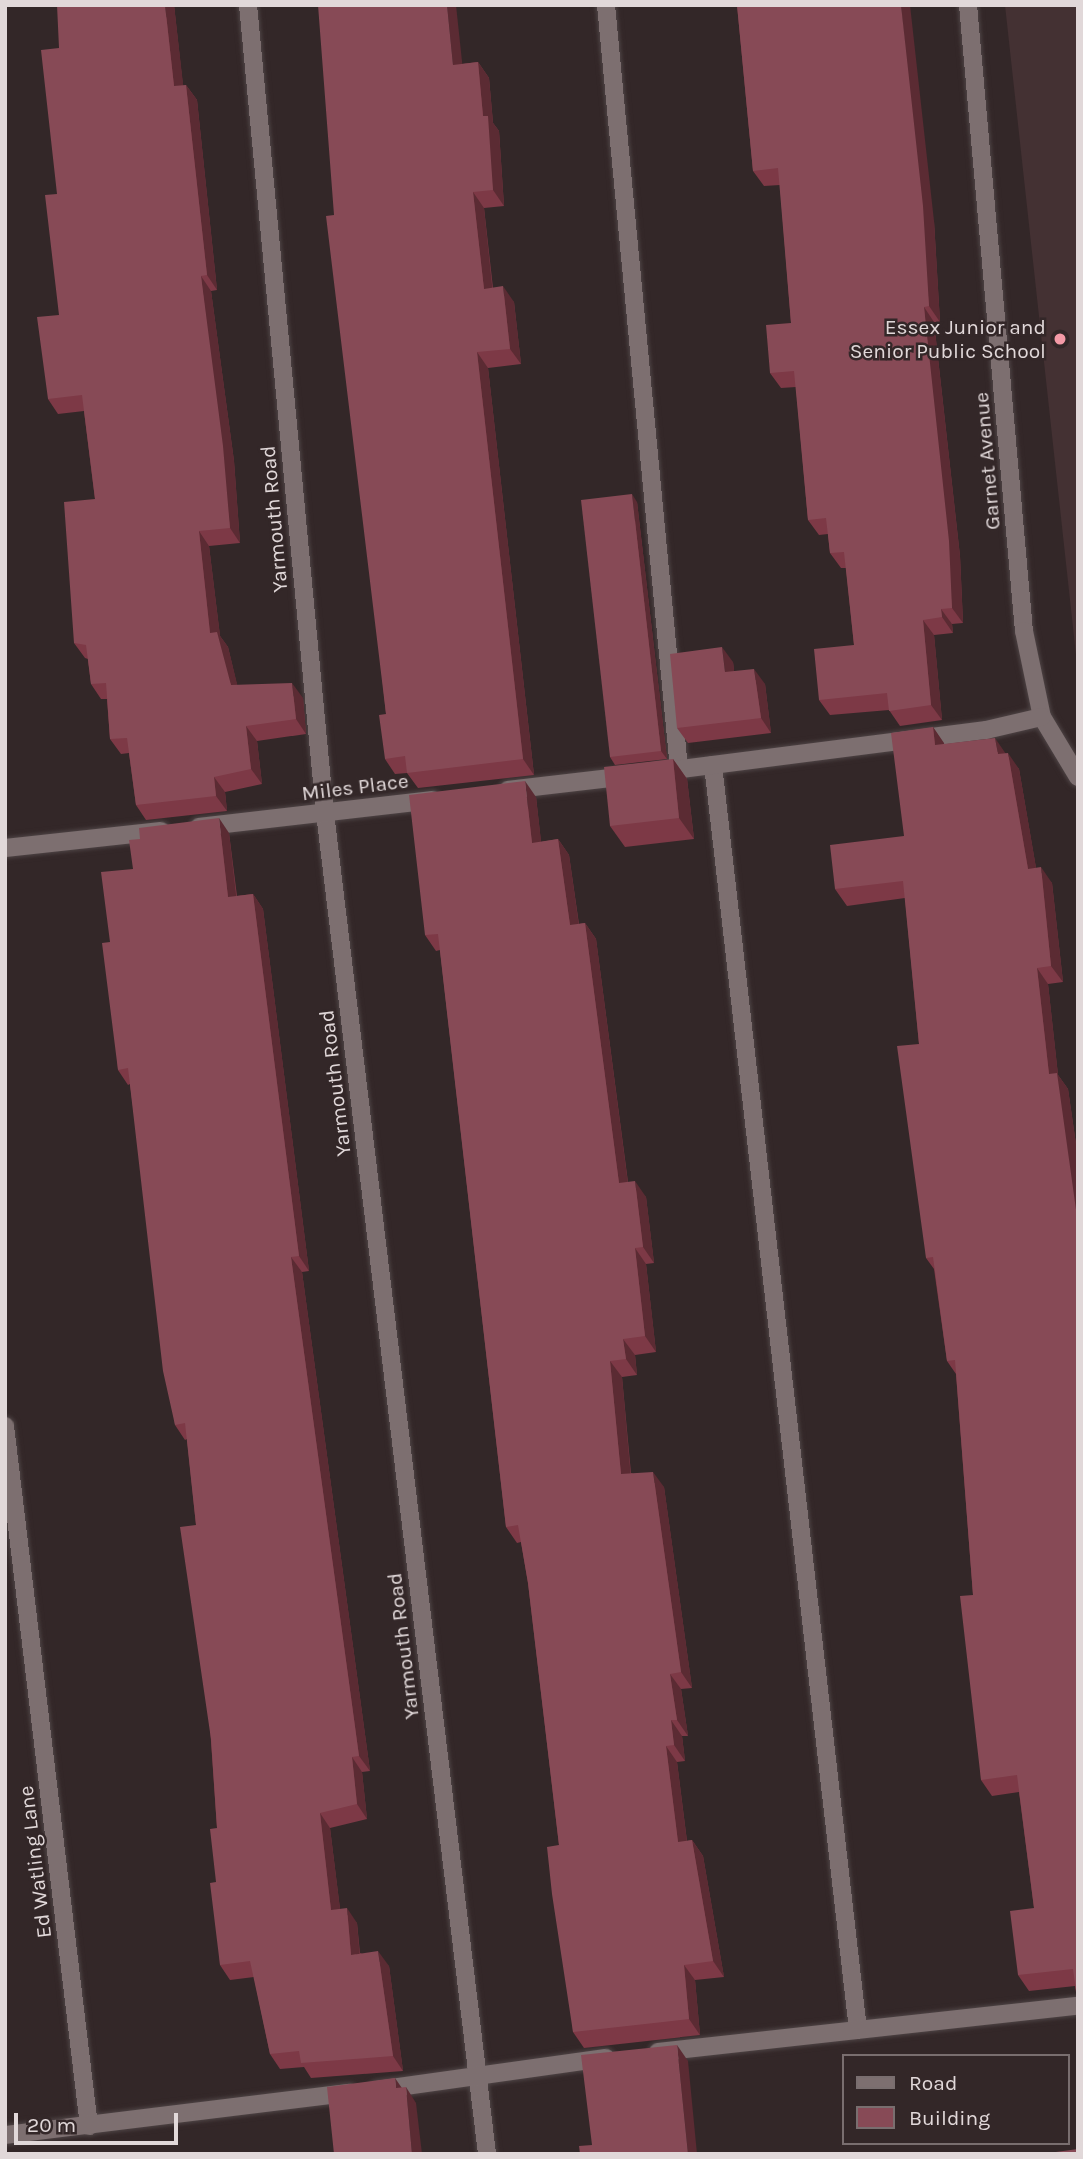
<!DOCTYPE html>
<html>
<head>
<meta charset="utf-8">
<style>
  body { margin:0 }
  #map { position:relative; width:1083px; height:2159px; overflow:hidden; background:#332728; font-family:Karla,sans-serif }
  div>[style] { position:absolute }
  .built>* { inset:0; background:#443133 }
  .roads { filter:drop-shadow(0 0 2px #4e4445) drop-shadow(0 0 2px #4e4445) }
  .minor>* { height:18px; margin:-9px; padding:0 9px; transform-origin:9px; border-radius:9px; background:#7d6f70 }
  .wall>* { inset:0; background:#7d3946 }
  .shaded-wall>* { inset:0; background:#5b2b33 }
  .building>* { inset:0; background:#874a56 }
  .dots>* { width:19px; height:19px; translate:-50% -50%; box-sizing:border-box; border:4px solid #332728; border-radius:50% }
  span { translate:-50% -50%; white-space:nowrap; text-align:center; line-height:1.15; -webkit-text-stroke:5px #332728; paint-order:stroke }
  .poi-label { font-size:21px; color:#e1d8d9 }
  .right { translate:-100% -50%; text-align:right }
  .street-label { font-size:21px; color:#e1d8d9 }
  .frame { position:absolute; inset:0; border:7px solid #e1d8d9; pointer-events:none }
  .legend { position:absolute; left:842px; top:2054px; width:228px; height:91px; box-sizing:border-box; background:#332728; border:2px solid #796e6f; margin:0; padding:9px 12px; list-style:none; font-size:21px; color:#e1d8d9 }
  .legend li { display:flex; align-items:center; gap:14px; height:35px }
  .legend b { width:35px; border:2px solid #796e6f }
  .scale { position:absolute; left:14px; top:2113px; width:164px; height:32px; box-sizing:border-box; border:4px solid #e1d8d9; border-top:0; padding-left:9px; font-size:21px; line-height:24px; white-space:nowrap; color:#e1d8d9; -webkit-text-stroke:5px #332728; paint-order:stroke }
</style>
</head>
<body>
<div id="map">
  <div class="built">
    <div style="clip-path:polygon(1005px 5px,1078px 5px,1078px 673px)"></div>
  </div>
  <div class="roads">
    <div class="minor">
      <div style="left:248px;top:5px;width:812px;rotate:84.56deg"></div>
      <div style="left:325px;top:813px;width:1351px;rotate:83.11deg"></div>
      <div style="left:606px;top:5px;width:767px;rotate:84.54deg"></div>
      <div style="left:968px;top:5px;width:628px;rotate:84.89deg"></div>
      <div style="left:1024px;top:631px;width:88px;rotate:78.2deg"></div>
      <div style="left:1042px;top:717px;width:70px;rotate:59deg"></div>
      <div style="left:713px;top:765px;width:1273px;rotate:83.46deg"></div>
      <div style="left:658px;top:772px;width:331px;rotate:-7.3deg"></div>
      <div style="left:986px;top:730px;width:57px;rotate:-13.1deg"></div>
      <div style="left:508px;top:790px;width:120px;rotate:-6.7deg"></div>
      <div style="left:199px;top:827px;width:235px;rotate:-6.6deg"></div>
      <div style="left:5px;top:848px;width:157px;rotate:-6.2deg"></div>
      <div style="left:5px;top:1426px;width:705px;rotate:83.16deg"></div>
      <div style="left:658px;top:2052px;width:423px;rotate:-6.3deg"></div>
      <div style="left:377px;top:2090px;width:231px;rotate:-8deg"></div>
      <div style="left:5px;top:2135px;width:347px;rotate:-7deg"></div>
    </div>
  </div>
  <div class="wall">
    <div style="clip-path:polygon(174px 5px,183px 86px,186px 85px,197px 100px,217px 290px,211px 291px,234px 461px,240px 543px,209px 546px,220px 636px,228px 647px,237px 685px,303px 698px,306px 734px,257px 741px,262px 784px,225px 792px,227px 811px,146px 820px,136px 805px,129px 753px,121px 754px,110px 739px,107px 699px,101px 699px,91px 684px,88px 659px,85px 658px,74px 643px,95px 499px,84px 411px,58px 414px,48px 399px,59px 315px,57px 194px)"></div>
    <div style="clip-path:polygon(737px 5px,934px 221px,940px 322px,934px 322px,960px 556px,963px 623px,952px 624px,953px 633px,934px 635px,942px 720px,900px 726px,889px 710px,830px 715px,819px 700px,854px 645px,846px 568px,841px 568px,830px 553px,828px 534px,819px 535px,808px 520px,796px 387px,781px 388px,770px 373px,791px 323px,780px 185px,764px 186px,753px 171px)"></div>
    <div style="clip-path:polygon(478px 62px,489px 78px,493px 123px,499px 131px,504px 206px,484px 208px,493px 288px,514px 302px,521px 364px,488px 368px,534px 775px,418px 788px,407px 773px,395px 774px,385px 759px,386px 714px,334px 215px,462px 64px)"></div>
    <div style="clip-path:polygon(637px 502px,667px 759px,615px 765px,610px 757px)"></div>
    <div style="clip-path:polygon(733px 662px,734px 671px,765px 684px,771px 733px,688px 743px,677px 728px)"></div>
    <div style="clip-path:polygon(933px 727px,944px 744px,1005px 753px,1019px 769px,1036px 868px,1052px 883px,1063px 982px,1048px 984px,1058px 1075px,1068px 1089px,1078px 1158px,1078px 2005px,1075px 1986px,1029px 1991px,1018px 1975px,1034px 1908px,1019px 1792px,992px 1796px,981px 1780px,973px 1595px,956px 1374px,947px 1361px,934px 1269px,926px 1258px,919px 1044px,905px 898px,847px 906px,835px 889px,904px 836px)"></div>
    <div style="clip-path:polygon(673px 759px,687px 779px,694px 839px,625px 847px,610px 826px)"></div>
    <div style="clip-path:polygon(536px 797px,541px 842px,558px 839px,569px 855px,579px 924px,585px 923px,596px 939px,628px 1182px,646px 1197px,654px 1263px,646px 1264px,656px 1352px,635px 1355px,637px 1375px,622px 1377px,631px 1473px,664px 1487px,692px 1688px,681px 1689px,688px 1736px,682px 1736px,685px 1761px,677px 1762px,687px 1841px,692px 1840px,703px 1856px,724px 1977px,695px 1980px,700px 2035px,584px 2048px,573px 2032px,559px 1845px,528px 1583px,521px 1542px,517px 1543px,506px 1527px,440px 950px,436px 951px,425px 935px)"></div>
    <div style="clip-path:polygon(229px 833px,237px 896px,253px 894px,263px 909px,309px 1271px,302px 1272px,370px 1771px,362px 1772px,367px 1819px,330px 1828px,340px 1909px,357px 1923px,360px 1953px,389px 1966px,403px 2071px,311px 2078px,304px 2067px,280px 2069px,270px 2054px,254px 1977px,230px 1980px,220px 1965px,216px 1882px,217px 1828px,196px 1525px,187px 1439px,185px 1440px,175px 1425px,130px 1084px,128px 1085px,118px 1070px,110px 942px,133px 869px)"></div>
  </div>
  <div class="shaded-wall">
    <div style="clip-path:polygon(165px 5px,174px 5px,185px 101px,174px 86px)"></div>
    <div style="clip-path:polygon(447px 5px,456px 5px,464px 80px,453px 65px)"></div>
    <div style="clip-path:polygon(901px 5px,910px 5px,934px 221px,940px 322px,929px 306px)"></div>
    <div style="clip-path:polygon(478px 62px,489px 78px,493px 123px,499px 131px,504px 206px,493px 190px,483px 116px)"></div>
    <div style="clip-path:polygon(186px 85px,197px 100px,217px 290px,207px 275px)"></div>
    <div style="clip-path:polygon(473px 192px,484px 208px,494px 304px,484px 289px)"></div>
    <div style="clip-path:polygon(201px 276px,211px 291px,234px 461px,240px 543px,230px 528px)"></div>
    <div style="clip-path:polygon(503px 286px,514px 302px,521px 364px,510px 349px)"></div>
    <div style="clip-path:polygon(924px 307px,934px 322px,960px 556px,963px 623px,952px 608px)"></div>
    <div style="clip-path:polygon(477px 352px,488px 368px,534px 775px,523px 759px)"></div>
    <div style="clip-path:polygon(632px 494px,637px 502px,667px 759px,661px 751px)"></div>
    <div style="clip-path:polygon(199px 531px,209px 546px,220px 636px,228px 647px,241px 700px,231px 685px,210px 633px)"></div>
    <div style="clip-path:polygon(941px 609px,952px 624px,953px 633px,942px 617px)"></div>
    <div style="clip-path:polygon(923px 620px,934px 635px,942px 720px,931px 705px)"></div>
    <div style="clip-path:polygon(722px 647px,733px 662px,736px 687px,725px 672px)"></div>
    <div style="clip-path:polygon(754px 669px,765px 684px,771px 733px,761px 718px)"></div>
    <div style="clip-path:polygon(292px 683px,303px 698px,306px 734px,296px 719px)"></div>
    <div style="clip-path:polygon(246px 726px,257px 741px,262px 784px,251px 769px)"></div>
    <div style="clip-path:polygon(933px 727px,944px 743px,946px 761px,935px 745px)"></div>
    <div style="clip-path:polygon(995px 738px,1006px 754px,998px 754px)"></div>
    <div style="clip-path:polygon(1008px 753px,1019px 769px,1039px 885px,1028px 869px)"></div>
    <div style="clip-path:polygon(673px 759px,687px 779px,694px 839px,679px 818px)"></div>
    <div style="clip-path:polygon(214px 777px,225px 792px,227px 811px,216px 796px)"></div>
    <div style="clip-path:polygon(525px 781px,536px 797px,543px 859px,532px 843px)"></div>
    <div style="clip-path:polygon(219px 818px,229px 833px,238px 912px,228px 897px)"></div>
    <div style="clip-path:polygon(558px 839px,569px 855px,581px 940px,570px 925px)"></div>
    <div style="clip-path:polygon(1041px 867px,1052px 883px,1063px 982px,1051px 966px)"></div>
    <div style="clip-path:polygon(253px 894px,263px 909px,309px 1271px,299px 1256px)"></div>
    <div style="clip-path:polygon(585px 923px,596px 939px,630px 1199px,619px 1183px)"></div>
    <div style="clip-path:polygon(1037px 968px,1048px 984px,1058px 1075px,1068px 1089px,1078px 1158px,1078px 1224px,1049px 1074px)"></div>
    <div style="clip-path:polygon(635px 1181px,646px 1197px,654px 1263px,643px 1247px)"></div>
    <div style="clip-path:polygon(635px 1248px,646px 1264px,656px 1352px,645px 1336px)"></div>
    <div style="clip-path:polygon(291px 1257px,302px 1272px,370px 1771px,359px 1756px)"></div>
    <div style="clip-path:polygon(623px 1339px,635px 1355px,637px 1375px,626px 1359px)"></div>
    <div style="clip-path:polygon(610px 1361px,622px 1377px,632px 1490px,621px 1474px)"></div>
    <div style="clip-path:polygon(653px 1472px,664px 1487px,692px 1688px,681px 1672px)"></div>
    <div style="clip-path:polygon(670px 1674px,681px 1689px,688px 1736px,677px 1720px)"></div>
    <div style="clip-path:polygon(671px 1720px,682px 1736px,685px 1761px,674px 1745px)"></div>
    <div style="clip-path:polygon(666px 1746px,677px 1762px,689px 1858px,678px 1842px)"></div>
    <div style="clip-path:polygon(352px 1757px,362px 1772px,367px 1819px,357px 1804px)"></div>
    <div style="clip-path:polygon(320px 1813px,330px 1828px,342px 1925px,331px 1910px)"></div>
    <div style="clip-path:polygon(692px 1840px,703px 1856px,724px 1977px,713px 1961px)"></div>
    <div style="clip-path:polygon(347px 1908px,357px 1923px,361px 1970px,351px 1955px)"></div>
    <div style="clip-path:polygon(378px 1951px,389px 1966px,403px 2071px,393px 2056px)"></div>
    <div style="clip-path:polygon(684px 1965px,695px 1980px,700px 2035px,689px 2019px)"></div>
    <div style="clip-path:polygon(677px 2045px,688px 2061px,697px 2154px,688px 2154px)"></div>
    <div style="clip-path:polygon(395px 2078px,406px 2094px,396px 2088px)"></div>
    <div style="clip-path:polygon(406px 2087px,416px 2103px,422px 2154px,412px 2154px)"></div>
  </div>
  <div class="building">
    <div style="clip-path:polygon(57px 5px,165px 5px,174px 86px,186px 85px,207px 275px,201px 276px,223px 446px,230px 528px,199px 531px,210px 633px,217px 632px,231px 685px,292px 683px,296px 719px,246px 726px,251px 769px,214px 777px,216px 796px,136px 805px,127px 738px,110px 739px,106px 683px,91px 684px,86px 645px,74px 643px,64px 502px,95px 499px,82px 395px,48px 399px,37px 317px,59px 315px,45px 195px,57px 194px,41px 50px,59px 48px)"></div>
    <div style="clip-path:polygon(318px 5px,447px 5px,453px 65px,478px 62px,483px 116px,488px 116px,493px 190px,473px 192px,484px 289px,503px 286px,510px 349px,477px 352px,523px 759px,407px 773px,405px 756px,385px 759px,379px 715px,386px 714px,326px 216px,334px 215px)"></div>
    <div style="clip-path:polygon(737px 5px,901px 5px,923px 206px,929px 306px,924px 307px,949px 541px,952px 608px,941px 609px,942px 617px,923px 620px,931px 705px,889px 711px,887px 693px,819px 700px,814px 649px,854px 645px,844px 552px,830px 553px,826px 518px,808px 520px,794px 371px,770px 373px,766px 325px,791px 323px,778px 168px,753px 171px)"></div>
    <div style="clip-path:polygon(632px 494px,661px 751px,610px 757px,581px 500px)"></div>
    <div style="clip-path:polygon(722px 647px,725px 672px,754px 669px,761px 718px,677px 728px,670px 654px)"></div>
    <div style="clip-path:polygon(933px 727px,935px 745px,995px 738px,998px 754px,1008px 753px,1028px 869px,1041px 867px,1051px 966px,1037px 968px,1049px 1074px,1057px 1073px,1078px 1224px,1078px 2005px,1073px 1969px,1018px 1975px,1010px 1911px,1034px 1908px,1017px 1775px,981px 1780px,960px 1596px,973px 1595px,955px 1360px,947px 1361px,933px 1257px,926px 1258px,897px 1046px,919px 1044px,903px 881px,835px 889px,830px 845px,904px 836px,891px 733px)"></div>
    <div style="clip-path:polygon(673px 759px,679px 818px,610px 826px,604px 767px)"></div>
    <div style="clip-path:polygon(525px 781px,532px 843px,558px 839px,570px 925px,585px 923px,619px 1183px,635px 1181px,643px 1247px,635px 1248px,645px 1336px,623px 1339px,626px 1359px,610px 1361px,621px 1474px,653px 1472px,681px 1672px,670px 1674px,677px 1720px,671px 1720px,674px 1745px,666px 1746px,678px 1842px,692px 1840px,713px 1961px,684px 1965px,689px 2019px,573px 2032px,552px 1894px,547px 1847px,559px 1845px,528px 1583px,518px 1525px,506px 1527px,438px 934px,425px 935px,409px 795px)"></div>
    <div style="clip-path:polygon(219px 818px,228px 897px,253px 894px,299px 1256px,291px 1257px,359px 1756px,352px 1757px,357px 1804px,320px 1813px,331px 1910px,347px 1908px,351px 1955px,378px 1951px,393px 2056px,301px 2063px,299px 2051px,270px 2054px,250px 1961px,220px 1965px,210px 1883px,216px 1882px,210px 1829px,217px 1828px,211px 1739px,180px 1527px,196px 1525px,185px 1423px,175px 1425px,163px 1371px,128px 1068px,118px 1070px,102px 943px,110px 942px,101px 872px,133px 869px,129px 840px,140px 839px,139px 828px)"></div>
    <div style="clip-path:polygon(677px 2045px,688px 2154px,580px 2154px,579px 2146px,592px 2145px,581px 2055px)"></div>
    <div style="clip-path:polygon(395px 2078px,396px 2088px,406px 2087px,412px 2154px,334px 2154px,327px 2087px)"></div>
    <div style="clip-path:polygon(1078px 2149px,1078px 2154px,1041px 2154px)"></div>
  </div>
  <div class="dots">
    <div style="left:1060px;top:339px;background:#f49aa7"></div>
  </div>
  <div class="poi-label">
    <span class="right" style="left:1046px;top:339px">Essex Junior and<br>Senior Public School</span>
  </div>
  <div class="street-label">
    <span style="left:987px;top:461px;rotate:-95deg">Garnet Avenue</span>
    <span style="left:274px;top:519px;rotate:-95deg">Yarmouth Road</span>
    <span style="left:355px;top:787px;rotate:-7deg">Miles Place</span>
    <span style="left:335px;top:1083px;rotate:-97deg">Yarmouth Road</span>
    <span style="left:403px;top:1646px;rotate:-97deg">Yarmouth Road</span>
    <span style="left:35px;top:1862px;rotate:-97deg">Ed Watling Lane</span>
  </div>
  <div class="frame"></div>
  <ul class="legend">
  <li><b style="height:9px;background:#7d6f70"></b>Road</li>
  <li><b style="height:19px;background:#874a56"></b>Building</li>
  </ul>
  <div class="scale">20 m</div>
</div>
</body>
</html>
